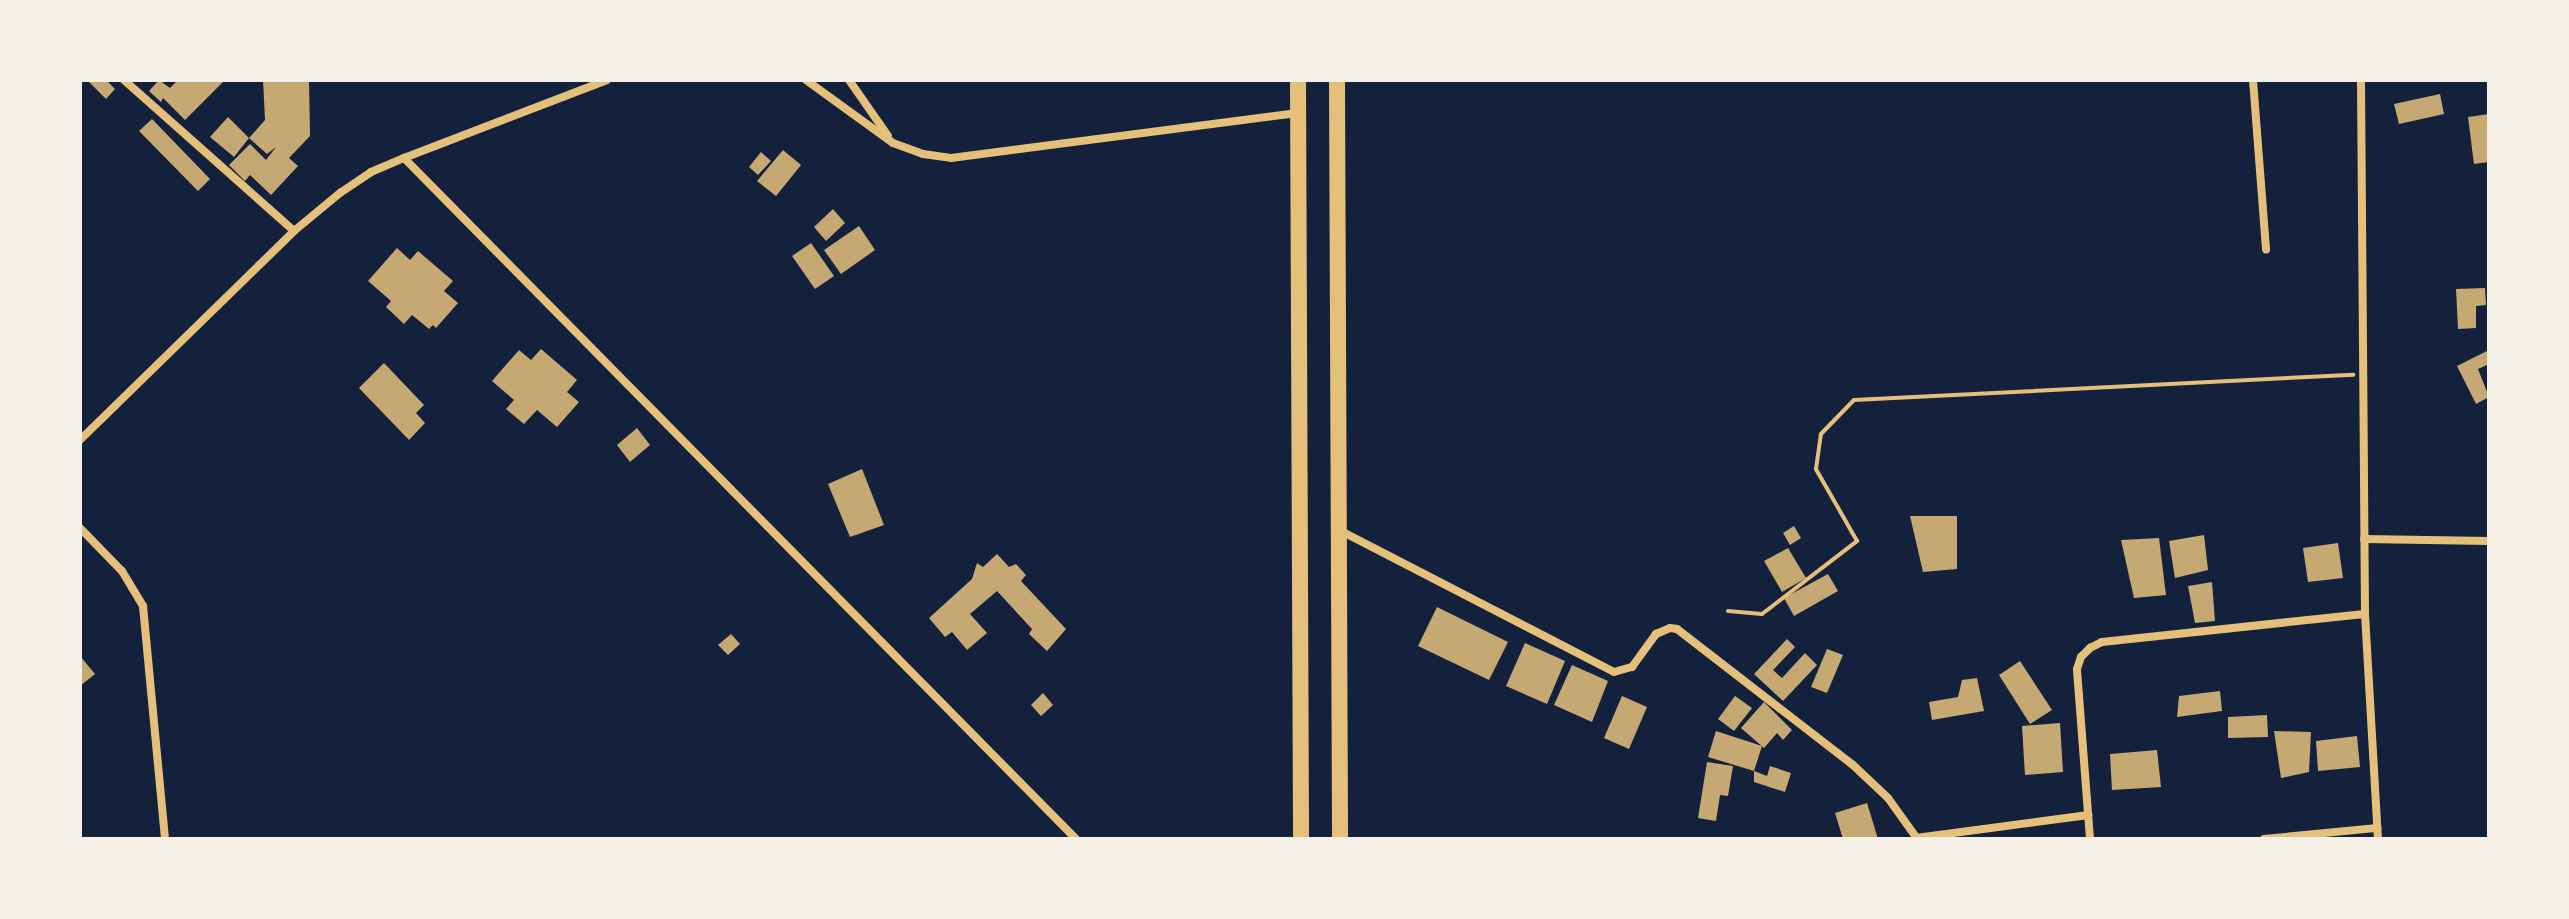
<!DOCTYPE html>
<html>
<head>
<meta charset="utf-8">
<style>
  body { margin:0 }
  #map { position:relative; width:2569px; height:919px; overflow:hidden; background:#14213d; font-family:Mulish,sans-serif }
  div>[style] { position:absolute }
  .building>* { inset:0; background:#c6a872 }
  .path>* { height:4px; margin:-2px; padding:0 2px; transform-origin:2px; border-radius:2px; background:#e5c07b }
  .minor>* { height:8px; margin:-4px; padding:0 4px; transform-origin:4px; border-radius:4px; background:#e5c07b }
  .primary>* { height:16px; margin:-8px; padding:0 8px; transform-origin:8px; border-radius:8px; background:#e5c07b }
  span { translate:-50% -50%; white-space:nowrap; text-align:center; line-height:1.15; -webkit-text-stroke:6px #f6f1e7; paint-order:stroke }
  .frame { position:absolute; inset:0; border:82px solid #f6f1e7; pointer-events:none }
</style>
</head>
<body>
<div id="map">
  <div class="building">
    <div style="clip-path:polygon(87px 80px,106px 80px,115px 89px,106px 99px)"></div>
    <div style="clip-path:polygon(159px 80px,170px 88px,178px 80px,225px 80px,185px 120px,163px 98px,161px 102px,149px 91px)"></div>
    <div style="clip-path:polygon(263px 80px,309px 80px,310px 136px,289px 158px,298px 166px,271px 195px,250px 175px,245px 181px,229px 165px,250px 144px,266px 160px,276px 147px,267px 154px,249px 138px,265px 120px)"></div>
    <div style="clip-path:polygon(2440px 94px,2444px 114px,2399px 124px,2394px 104px)"></div>
    <div style="clip-path:polygon(2489px 114px,2489px 162px,2474px 164px,2468px 117px)"></div>
    <div style="clip-path:polygon(228px 117px,249px 138px,234px 157px,210px 137px)"></div>
    <div style="clip-path:polygon(152px 119px,210px 179px,198px 191px,139px 131px)"></div>
    <div style="clip-path:polygon(783px 150px,801px 165px,776px 196px,757px 181px)"></div>
    <div style="clip-path:polygon(761px 152px,771px 161px,758px 175px,749px 167px)"></div>
    <div style="clip-path:polygon(833px 209px,845px 223px,826px 241px,814px 227px)"></div>
    <div style="clip-path:polygon(859px 226px,875px 250px,841px 274px,824px 250px)"></div>
    <div style="clip-path:polygon(811px 243px,834px 276px,815px 289px,792px 256px)"></div>
    <div style="clip-path:polygon(397px 248px,410px 260px,418px 251px,453px 281px,444px 291px,458px 303px,436px 328px,433px 325px,429px 329px,412px 315px,404px 324px,386px 307px,391px 301px,368px 281px)"></div>
    <div style="clip-path:polygon(2485px 288px,2486px 305px,2476px 306px,2476px 328px,2458px 329px,2456px 289px)"></div>
    <div style="clip-path:polygon(541px 349px,577px 380px,567px 392px,579px 402px,557px 427px,537px 410px,524px 424px,506px 409px,514px 400px,492px 381px,519px 350px,531px 360px)"></div>
    <div style="clip-path:polygon(2489px 350px,2489px 364px,2478px 369px,2489px 397px,2476px 404px,2457px 366px)"></div>
    <div style="clip-path:polygon(384px 363px,424px 405px,416px 413px,425px 423px,409px 440px,359px 388px)"></div>
    <div style="clip-path:polygon(637px 428px,650px 445px,630px 462px,617px 445px)"></div>
    <div style="clip-path:polygon(862px 469px,884px 525px,850px 537px,828px 484px)"></div>
    <div style="clip-path:polygon(1910px 516px,1957px 516px,1957px 569px,1923px 572px)"></div>
    <div style="clip-path:polygon(1794px 526px,1801px 538px,1790px 545px,1783px 533px)"></div>
    <div style="clip-path:polygon(2204px 535px,2208px 570px,2175px 578px,2169px 541px)"></div>
    <div style="clip-path:polygon(2159px 538px,2166px 595px,2134px 598px,2121px 540px)"></div>
    <div style="clip-path:polygon(2338px 543px,2343px 578px,2308px 582px,2303px 548px)"></div>
    <div style="clip-path:polygon(1788px 548px,1806px 578px,1782px 592px,1764px 561px)"></div>
    <div style="clip-path:polygon(997px 554px,1009px 567px,1016px 564px,1026px 575px,1021px 581px,1066px 629px,1047px 651px,1029px 634px,1032px 629px,997px 591px,970px 614px,987px 633px,967px 650px,952px 632px,945px 637px,929px 618px,972px 579px,977px 563px,983px 567px)"></div>
    <div style="clip-path:polygon(1828px 574px,1838px 591px,1794px 616px,1784px 598px)"></div>
    <div style="clip-path:polygon(2212px 582px,2215px 621px,2195px 623px,2188px 586px)"></div>
    <div style="clip-path:polygon(1437px 607px,1508px 642px,1489px 680px,1418px 646px)"></div>
    <div style="clip-path:polygon(731px 634px,740px 644px,728px 655px,718px 645px)"></div>
    <div style="clip-path:polygon(1787px 639px,1795px 647px,1773px 670px,1782px 678px,1805px 653px,1817px 665px,1783px 701px,1754px 674px)"></div>
    <div style="clip-path:polygon(1525px 643px,1565px 661px,1547px 704px,1506px 686px)"></div>
    <div style="clip-path:polygon(1827px 649px,1843px 655px,1827px 693px,1811px 687px)"></div>
    <div style="clip-path:polygon(80px 656px,95px 674px,80px 686px)"></div>
    <div style="clip-path:polygon(2020px 661px,2052px 710px,2030px 724px,1999px 675px)"></div>
    <div style="clip-path:polygon(1572px 665px,1608px 681px,1592px 722px,1554px 705px)"></div>
    <div style="clip-path:polygon(1977px 678px,1984px 711px,1932px 720px,1929px 702px,1958px 697px,1962px 680px)"></div>
    <div style="clip-path:polygon(2220px 691px,2222px 711px,2177px 717px,2179px 696px)"></div>
    <div style="clip-path:polygon(1043px 693px,1053px 705px,1041px 716px,1031px 705px)"></div>
    <div style="clip-path:polygon(1622px 696px,1647px 707px,1629px 749px,1604px 738px)"></div>
    <div style="clip-path:polygon(1735px 696px,1752px 708px,1734px 731px,1718px 719px)"></div>
    <div style="clip-path:polygon(1764px 702px,1792px 730px,1783px 740px,1777px 733px,1764px 748px,1741px 728px)"></div>
    <div style="clip-path:polygon(2267px 715px,2268px 737px,2228px 738px,2228px 717px)"></div>
    <div style="clip-path:polygon(2060px 723px,2063px 772px,2025px 775px,2022px 726px)"></div>
    <div style="clip-path:polygon(1716px 731px,1762px 746px,1754px 771px,1767px 776px,1770px 766px,1791px 773px,1785px 792px,1754px 782px,1754px 771px,1708px 757px)"></div>
    <div style="clip-path:polygon(2274px 731px,2311px 732px,2309px 772px,2281px 778px)"></div>
    <div style="clip-path:polygon(2357px 736px,2360px 767px,2318px 771px,2316px 741px)"></div>
    <div style="clip-path:polygon(2157px 750px,2161px 787px,2112px 790px,2110px 754px)"></div>
    <div style="clip-path:polygon(1707px 762px,1733px 766px,1728px 796px,1720px 795px,1716px 821px,1698px 818px)"></div>
    <div style="clip-path:polygon(1867px 803px,1878px 839px,1843px 839px,1835px 813px)"></div>
  </div>
  <div class="path">
    <div style="left:1728px;top:611px;width:34px;rotate:5deg"></div>
    <div style="left:1762px;top:614px;width:120px;rotate:-37.5deg"></div>
    <div style="left:1857px;top:541px;width:83px;rotate:-119.7deg"></div>
    <div style="left:1816px;top:469px;width:35px;rotate:-82deg"></div>
    <div style="left:1821px;top:434px;width:47px;rotate:-45.9deg"></div>
    <div style="left:1854px;top:400px;width:500px;rotate:-2.9deg"></div>
  </div>
  <div class="minor">
    <div style="left:124px;top:80px;width:227px;rotate:41.6deg"></div>
    <div style="left:806px;top:80px;width:107px;rotate:35.9deg"></div>
    <div style="left:893px;top:143px;width:32px;rotate:20deg"></div>
    <div style="left:923px;top:154px;width:28px;rotate:8deg"></div>
    <div style="left:951px;top:158px;width:350px;rotate:-7.4deg"></div>
    <div style="left:849px;top:80px;width:68px;rotate:55.1deg"></div>
    <div style="left:2253px;top:80px;width:170px;rotate:85.6deg"></div>
    <div style="left:2361px;top:80px;width:534px;rotate:89.57deg"></div>
    <div style="left:2365px;top:614px;width:225px;rotate:86.7deg"></div>
    <div style="left:404px;top:158px;width:957px;rotate:45.38deg"></div>
    <div style="left:80px;top:440px;width:299px;rotate:-44.3deg"></div>
    <div style="left:294px;top:231px;width:60px;rotate:-39.6deg"></div>
    <div style="left:340px;top:193px;width:37px;rotate:-34deg"></div>
    <div style="left:371px;top:172px;width:36px;rotate:-23deg"></div>
    <div style="left:404px;top:158px;width:217px;rotate:-21deg"></div>
    <div style="left:80px;top:528px;width:60px;rotate:45.7deg"></div>
    <div style="left:122px;top:571px;width:41px;rotate:59deg"></div>
    <div style="left:143px;top:606px;width:234px;rotate:84.6deg"></div>
    <div style="left:1339px;top:530px;width:309px;rotate:27.3deg"></div>
    <div style="left:1614px;top:672px;width:19px;rotate:-16deg"></div>
    <div style="left:1632px;top:667px;width:41px;rotate:-54deg"></div>
    <div style="left:1656px;top:634px;width:15px;rotate:-23deg"></div>
    <div style="left:1670px;top:628px;width:7px;rotate:8deg"></div>
    <div style="left:1677px;top:629px;width:222px;rotate:37.7deg"></div>
    <div style="left:1853px;top:765px;width:48px;rotate:43.3deg"></div>
    <div style="left:1888px;top:798px;width:48px;rotate:54.3deg"></div>
    <div style="left:2364px;top:539px;width:125px;rotate:0.9deg"></div>
    <div style="left:1916px;top:838px;width:174px;rotate:-7.6deg"></div>
    <div style="left:2090px;top:839px;width:170px;rotate:-94.4deg"></div>
    <div style="left:2077px;top:669px;width:13px;rotate:-72deg"></div>
    <div style="left:2081px;top:657px;width:13px;rotate:-45deg"></div>
    <div style="left:2090px;top:648px;width:13px;rotate:-27deg"></div>
    <div style="left:2102px;top:642px;width:264px;rotate:-6.1deg"></div>
    <div style="left:2264px;top:839px;width:114px;rotate:-5.6deg"></div>
  </div>
  <div class="primary">
    <div style="left:1298px;top:80px;width:759px;rotate:89.77deg"></div>
    <div style="left:1337px;top:80px;width:759px;rotate:89.77deg"></div>
  </div>
  <div class="frame"></div>
</div>
</body>
</html>
